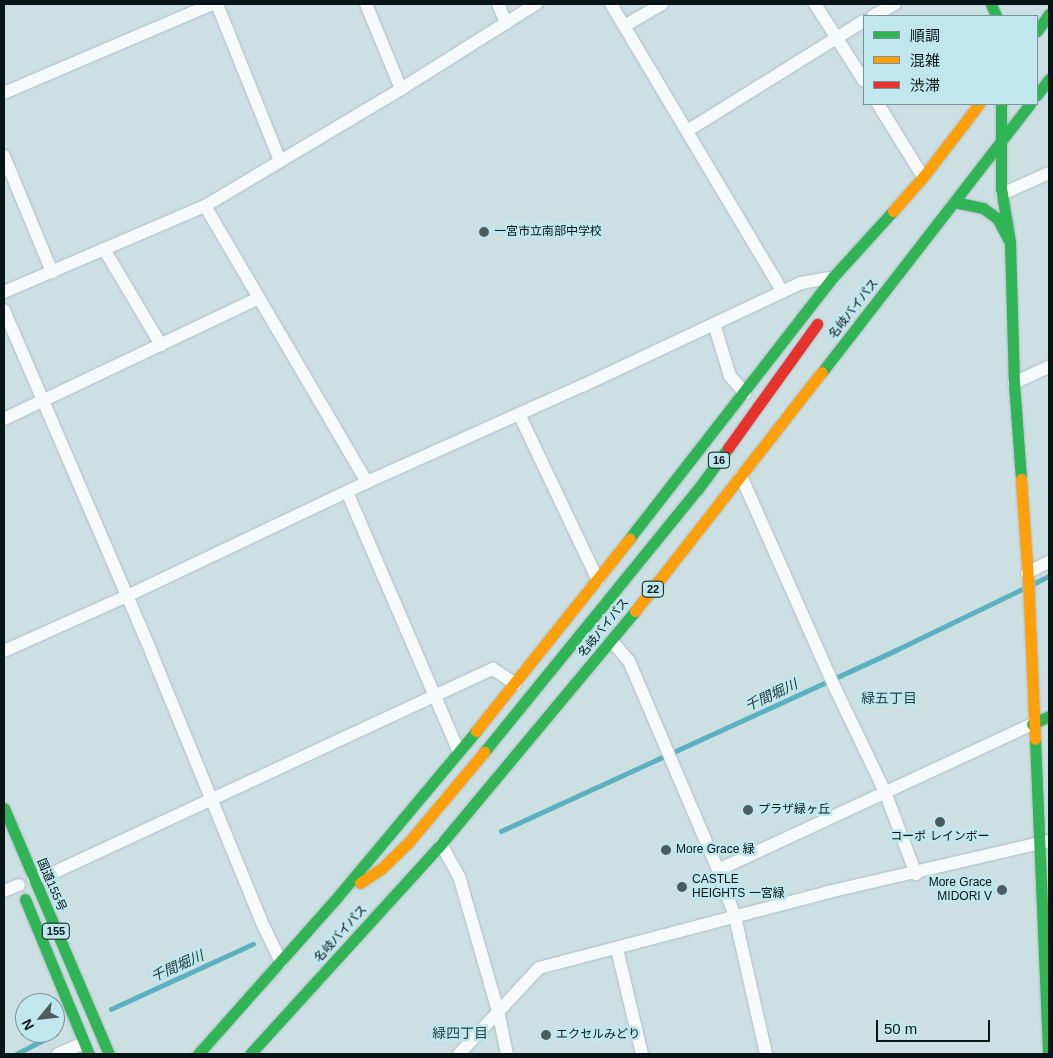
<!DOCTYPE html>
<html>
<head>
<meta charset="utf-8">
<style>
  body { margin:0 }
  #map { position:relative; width:1053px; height:1058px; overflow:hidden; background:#cce0e4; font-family:Arial,"Noto Sans JP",sans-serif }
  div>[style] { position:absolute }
  .stream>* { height:4.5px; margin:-2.25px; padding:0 2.25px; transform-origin:2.25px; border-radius:2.25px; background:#5cb1be }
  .roads { filter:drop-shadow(0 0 1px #adbdc0) drop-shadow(0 0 1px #adbdc0) }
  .street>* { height:12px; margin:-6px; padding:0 6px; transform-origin:6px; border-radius:6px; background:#f7fafb }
  .fast>* { height:11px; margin:-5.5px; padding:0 5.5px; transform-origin:5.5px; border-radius:5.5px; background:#30b455 }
  .slow>* { height:11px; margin:-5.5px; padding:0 5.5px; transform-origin:5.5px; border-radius:5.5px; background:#ff9f0a }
  .jam>* { height:11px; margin:-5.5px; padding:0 5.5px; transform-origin:5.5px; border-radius:5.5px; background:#e5322d }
  .dots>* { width:14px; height:14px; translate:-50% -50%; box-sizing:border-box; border:2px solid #c1e7ee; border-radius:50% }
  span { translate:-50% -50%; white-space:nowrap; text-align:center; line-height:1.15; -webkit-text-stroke:5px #c1e7ee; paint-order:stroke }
  .shield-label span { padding:1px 4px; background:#c1e7ee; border:1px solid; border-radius:4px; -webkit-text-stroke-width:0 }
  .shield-label { font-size:11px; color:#071517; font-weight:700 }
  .poi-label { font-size:12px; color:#071517 }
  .left { translate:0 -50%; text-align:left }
  .right { translate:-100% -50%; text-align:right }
  .street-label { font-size:12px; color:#071517 }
  .water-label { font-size:14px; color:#213a3e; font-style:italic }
  .neighbourhood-label { font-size:14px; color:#224449 }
  .frame { position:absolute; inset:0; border:5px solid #071517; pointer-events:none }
  .legend { position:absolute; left:863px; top:15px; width:175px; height:90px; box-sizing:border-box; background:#c1e7ee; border:1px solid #779398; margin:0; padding:6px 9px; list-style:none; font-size:15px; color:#071517 }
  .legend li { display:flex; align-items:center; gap:10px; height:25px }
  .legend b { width:25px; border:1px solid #779398 }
  .north { position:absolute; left:15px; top:993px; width:50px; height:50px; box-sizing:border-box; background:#c1e7ee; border:1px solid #779398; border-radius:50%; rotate:242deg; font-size:14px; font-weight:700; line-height:20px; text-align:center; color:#071517 }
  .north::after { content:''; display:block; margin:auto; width:18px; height:22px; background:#4c5c5f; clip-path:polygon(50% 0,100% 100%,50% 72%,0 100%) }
  .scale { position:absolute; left:876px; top:1020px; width:114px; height:22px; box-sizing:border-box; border:2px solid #071517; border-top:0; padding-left:6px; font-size:15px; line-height:18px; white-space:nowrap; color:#071517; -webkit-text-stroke:4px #c1e7ee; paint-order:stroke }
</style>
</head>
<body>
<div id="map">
  <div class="stream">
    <div style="left:1033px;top:584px;width:18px;rotate:-27deg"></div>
    <div style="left:501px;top:831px;width:434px;rotate:-24.6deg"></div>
    <div style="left:896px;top:650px;width:142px;rotate:-25.8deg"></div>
    <div style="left:111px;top:1009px;width:156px;rotate:-24.6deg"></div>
    <div style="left:16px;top:1054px;width:44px;rotate:-27.1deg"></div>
  </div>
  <div class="roads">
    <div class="street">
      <div style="left:217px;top:4px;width:169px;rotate:68.1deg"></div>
      <div style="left:366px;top:4px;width:92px;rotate:67.6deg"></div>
      <div style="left:498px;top:4px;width:21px;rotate:67deg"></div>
      <div style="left:611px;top:4px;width:335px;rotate:59.2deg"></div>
      <div style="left:815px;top:4px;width:91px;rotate:57.5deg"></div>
      <div style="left:873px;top:16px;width:25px;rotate:-29deg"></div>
      <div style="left:626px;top:25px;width:42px;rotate:-30.3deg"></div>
      <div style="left:4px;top:93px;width:227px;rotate:-23.1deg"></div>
      <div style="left:878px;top:104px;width:86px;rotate:58.3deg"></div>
      <div style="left:687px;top:131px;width:208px;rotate:-31.9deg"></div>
      <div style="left:4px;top:156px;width:126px;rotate:67.5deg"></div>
      <div style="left:1002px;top:194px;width:51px;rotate:-24.1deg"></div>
      <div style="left:205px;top:206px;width:320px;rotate:59.6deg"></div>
      <div style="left:104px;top:249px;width:112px;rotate:59.3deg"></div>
      <div style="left:4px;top:292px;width:219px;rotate:-23.2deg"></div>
      <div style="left:205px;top:206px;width:228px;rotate:-30.8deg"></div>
      <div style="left:401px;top:89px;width:160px;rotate:-32.2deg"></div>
      <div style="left:4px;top:310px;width:372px;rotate:66.7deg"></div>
      <div style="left:151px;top:652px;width:297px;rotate:67.7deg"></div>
      <div style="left:264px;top:927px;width:39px;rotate:64deg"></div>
      <div style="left:714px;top:324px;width:54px;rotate:72.9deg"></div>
      <div style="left:730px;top:376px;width:23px;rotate:49deg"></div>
      <div style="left:1014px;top:383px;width:38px;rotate:-25deg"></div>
      <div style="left:519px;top:414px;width:184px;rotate:64.6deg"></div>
      <div style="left:4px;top:419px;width:282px;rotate:-25.4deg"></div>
      <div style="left:741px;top:476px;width:234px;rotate:66.1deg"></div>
      <div style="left:836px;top:690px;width:113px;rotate:64.3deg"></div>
      <div style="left:885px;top:792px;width:88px;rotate:69.3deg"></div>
      <div style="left:347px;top:492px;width:281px;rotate:66.7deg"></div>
      <div style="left:1027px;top:573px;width:25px;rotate:-27deg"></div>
      <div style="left:612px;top:641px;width:26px;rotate:50deg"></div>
      <div style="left:629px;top:661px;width:227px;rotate:66.9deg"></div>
      <div style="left:718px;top:870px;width:50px;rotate:70.1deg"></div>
      <div style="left:735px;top:917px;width:140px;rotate:77.2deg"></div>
      <div style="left:4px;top:651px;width:135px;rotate:-24.1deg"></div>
      <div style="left:127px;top:596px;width:266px;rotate:-25.4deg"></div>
      <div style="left:367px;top:482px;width:235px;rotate:-24.1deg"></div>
      <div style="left:582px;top:386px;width:242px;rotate:-25.2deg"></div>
      <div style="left:801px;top:283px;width:29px;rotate:-10deg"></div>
      <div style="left:441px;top:844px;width:37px;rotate:61deg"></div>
      <div style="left:459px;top:876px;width:141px;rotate:73.9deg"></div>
      <div style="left:498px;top:1011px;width:44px;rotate:78.2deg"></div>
      <div style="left:718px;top:870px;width:346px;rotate:-24.9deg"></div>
      <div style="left:33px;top:878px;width:23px;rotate:-15deg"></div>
      <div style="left:55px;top:872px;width:483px;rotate:-24.9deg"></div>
      <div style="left:493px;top:669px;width:27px;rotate:34deg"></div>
      <div style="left:4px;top:891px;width:16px;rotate:-22deg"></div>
      <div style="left:617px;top:949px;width:108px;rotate:76.6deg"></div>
      <div style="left:58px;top:1054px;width:28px;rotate:-23deg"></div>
      <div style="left:459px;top:1054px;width:117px;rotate:-47.1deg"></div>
      <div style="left:539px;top:968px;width:299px;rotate:-14.7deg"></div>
      <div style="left:828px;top:892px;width:227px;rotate:-13deg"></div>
    </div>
    <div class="fast">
      <div style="left:991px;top:4px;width:13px;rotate:67deg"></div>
      <div style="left:1037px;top:31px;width:21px;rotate:-55deg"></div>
      <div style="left:1037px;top:95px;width:20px;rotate:-53deg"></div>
      <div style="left:1001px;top:104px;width:84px;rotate:90deg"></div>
      <div style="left:1001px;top:188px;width:55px;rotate:80.5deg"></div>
      <div style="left:1010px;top:242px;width:141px;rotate:88.4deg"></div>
      <div style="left:1014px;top:383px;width:96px;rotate:85.8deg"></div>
      <div style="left:954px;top:202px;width:30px;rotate:12deg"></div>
      <div style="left:983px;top:208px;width:17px;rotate:36deg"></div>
      <div style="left:997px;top:218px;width:27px;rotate:62deg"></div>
      <div style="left:822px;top:372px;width:339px;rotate:-52.2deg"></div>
      <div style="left:629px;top:539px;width:332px;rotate:-52.1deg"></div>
      <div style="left:833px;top:277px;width:89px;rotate:-47.7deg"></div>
      <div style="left:1032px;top:724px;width:19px;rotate:-25deg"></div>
      <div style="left:1035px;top:739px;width:315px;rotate:87.6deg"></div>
      <div style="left:484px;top:752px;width:339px;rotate:-50.9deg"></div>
      <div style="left:698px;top:489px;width:51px;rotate:-53.8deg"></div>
      <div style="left:4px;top:808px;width:267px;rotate:66.9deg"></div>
      <div style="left:25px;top:899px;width:168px;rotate:67.6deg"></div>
      <div style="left:198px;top:1054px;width:205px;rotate:-48.4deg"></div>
      <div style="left:334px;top:901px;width:222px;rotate:-50.1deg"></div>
      <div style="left:250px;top:1054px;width:284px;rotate:-47.7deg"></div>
      <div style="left:441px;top:844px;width:303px;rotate:-50.2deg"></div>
    </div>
    <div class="slow">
      <div style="left:893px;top:211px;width:45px;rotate:-48.6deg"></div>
      <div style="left:923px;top:177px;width:92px;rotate:-52.5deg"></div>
      <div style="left:1021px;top:479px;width:99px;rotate:86deg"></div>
      <div style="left:1028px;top:578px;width:161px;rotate:87.5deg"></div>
      <div style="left:635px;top:611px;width:303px;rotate:-52deg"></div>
      <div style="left:476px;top:731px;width:246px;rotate:-51.4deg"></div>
      <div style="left:360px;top:883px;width:27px;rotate:-34deg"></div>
      <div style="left:382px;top:868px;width:36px;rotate:-44deg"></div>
      <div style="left:408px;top:843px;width:119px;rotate:-50.1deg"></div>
    </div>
    <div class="jam">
      <div style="left:728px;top:448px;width:153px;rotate:-54.3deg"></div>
    </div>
  </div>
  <div class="dots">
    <div style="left:484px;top:232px;background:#4c5c5f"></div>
    <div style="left:748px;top:810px;background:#4c5c5f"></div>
    <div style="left:940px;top:822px;background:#4c5c5f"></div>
    <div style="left:666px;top:850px;background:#4c5c5f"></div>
    <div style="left:682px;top:887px;background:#4c5c5f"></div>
    <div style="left:1002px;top:890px;background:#4c5c5f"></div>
    <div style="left:546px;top:1035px;background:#4c5c5f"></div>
  </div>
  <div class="shield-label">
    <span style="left:719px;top:460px">16</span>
    <span style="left:653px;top:589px">22</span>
    <span style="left:56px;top:931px">155</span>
  </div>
  <div class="poi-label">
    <span class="left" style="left:494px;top:232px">一宮市立南部中学校</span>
    <span class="left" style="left:758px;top:810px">プラザ緑ヶ丘</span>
    <span style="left:940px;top:837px">コーポ レインボー</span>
    <span class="left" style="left:676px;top:850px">More Grace 緑</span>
    <span class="left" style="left:692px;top:887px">CASTLE<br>HEIGHTS 一宮緑</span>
    <span class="right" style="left:992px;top:890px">More Grace<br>MIDORI V</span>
    <span class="left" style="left:556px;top:1035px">エクセルみどり</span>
  </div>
  <div class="street-label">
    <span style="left:854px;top:309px;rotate:-52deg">名岐バイパス</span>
    <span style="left:604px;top:628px;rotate:-51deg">名岐バイパス</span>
    <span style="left:51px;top:885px;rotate:67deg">国道155号</span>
    <span style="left:341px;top:934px;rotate:-48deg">名岐バイパス</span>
  </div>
  <div class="water-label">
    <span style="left:771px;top:695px;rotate:-25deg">千間堀川</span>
    <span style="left:177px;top:966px;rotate:-24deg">千間堀川</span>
  </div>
  <div class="neighbourhood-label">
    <span style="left:889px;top:698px">緑五丁目</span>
    <span style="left:460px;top:1033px">緑四丁目</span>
  </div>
  <div class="frame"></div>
  <ul class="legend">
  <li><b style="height:6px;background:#30b455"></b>順調</li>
  <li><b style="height:6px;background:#ff9f0a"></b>混雑</li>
  <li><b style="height:6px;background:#e5322d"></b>渋滞</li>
  </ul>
  <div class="north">N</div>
  <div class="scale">50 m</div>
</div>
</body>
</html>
